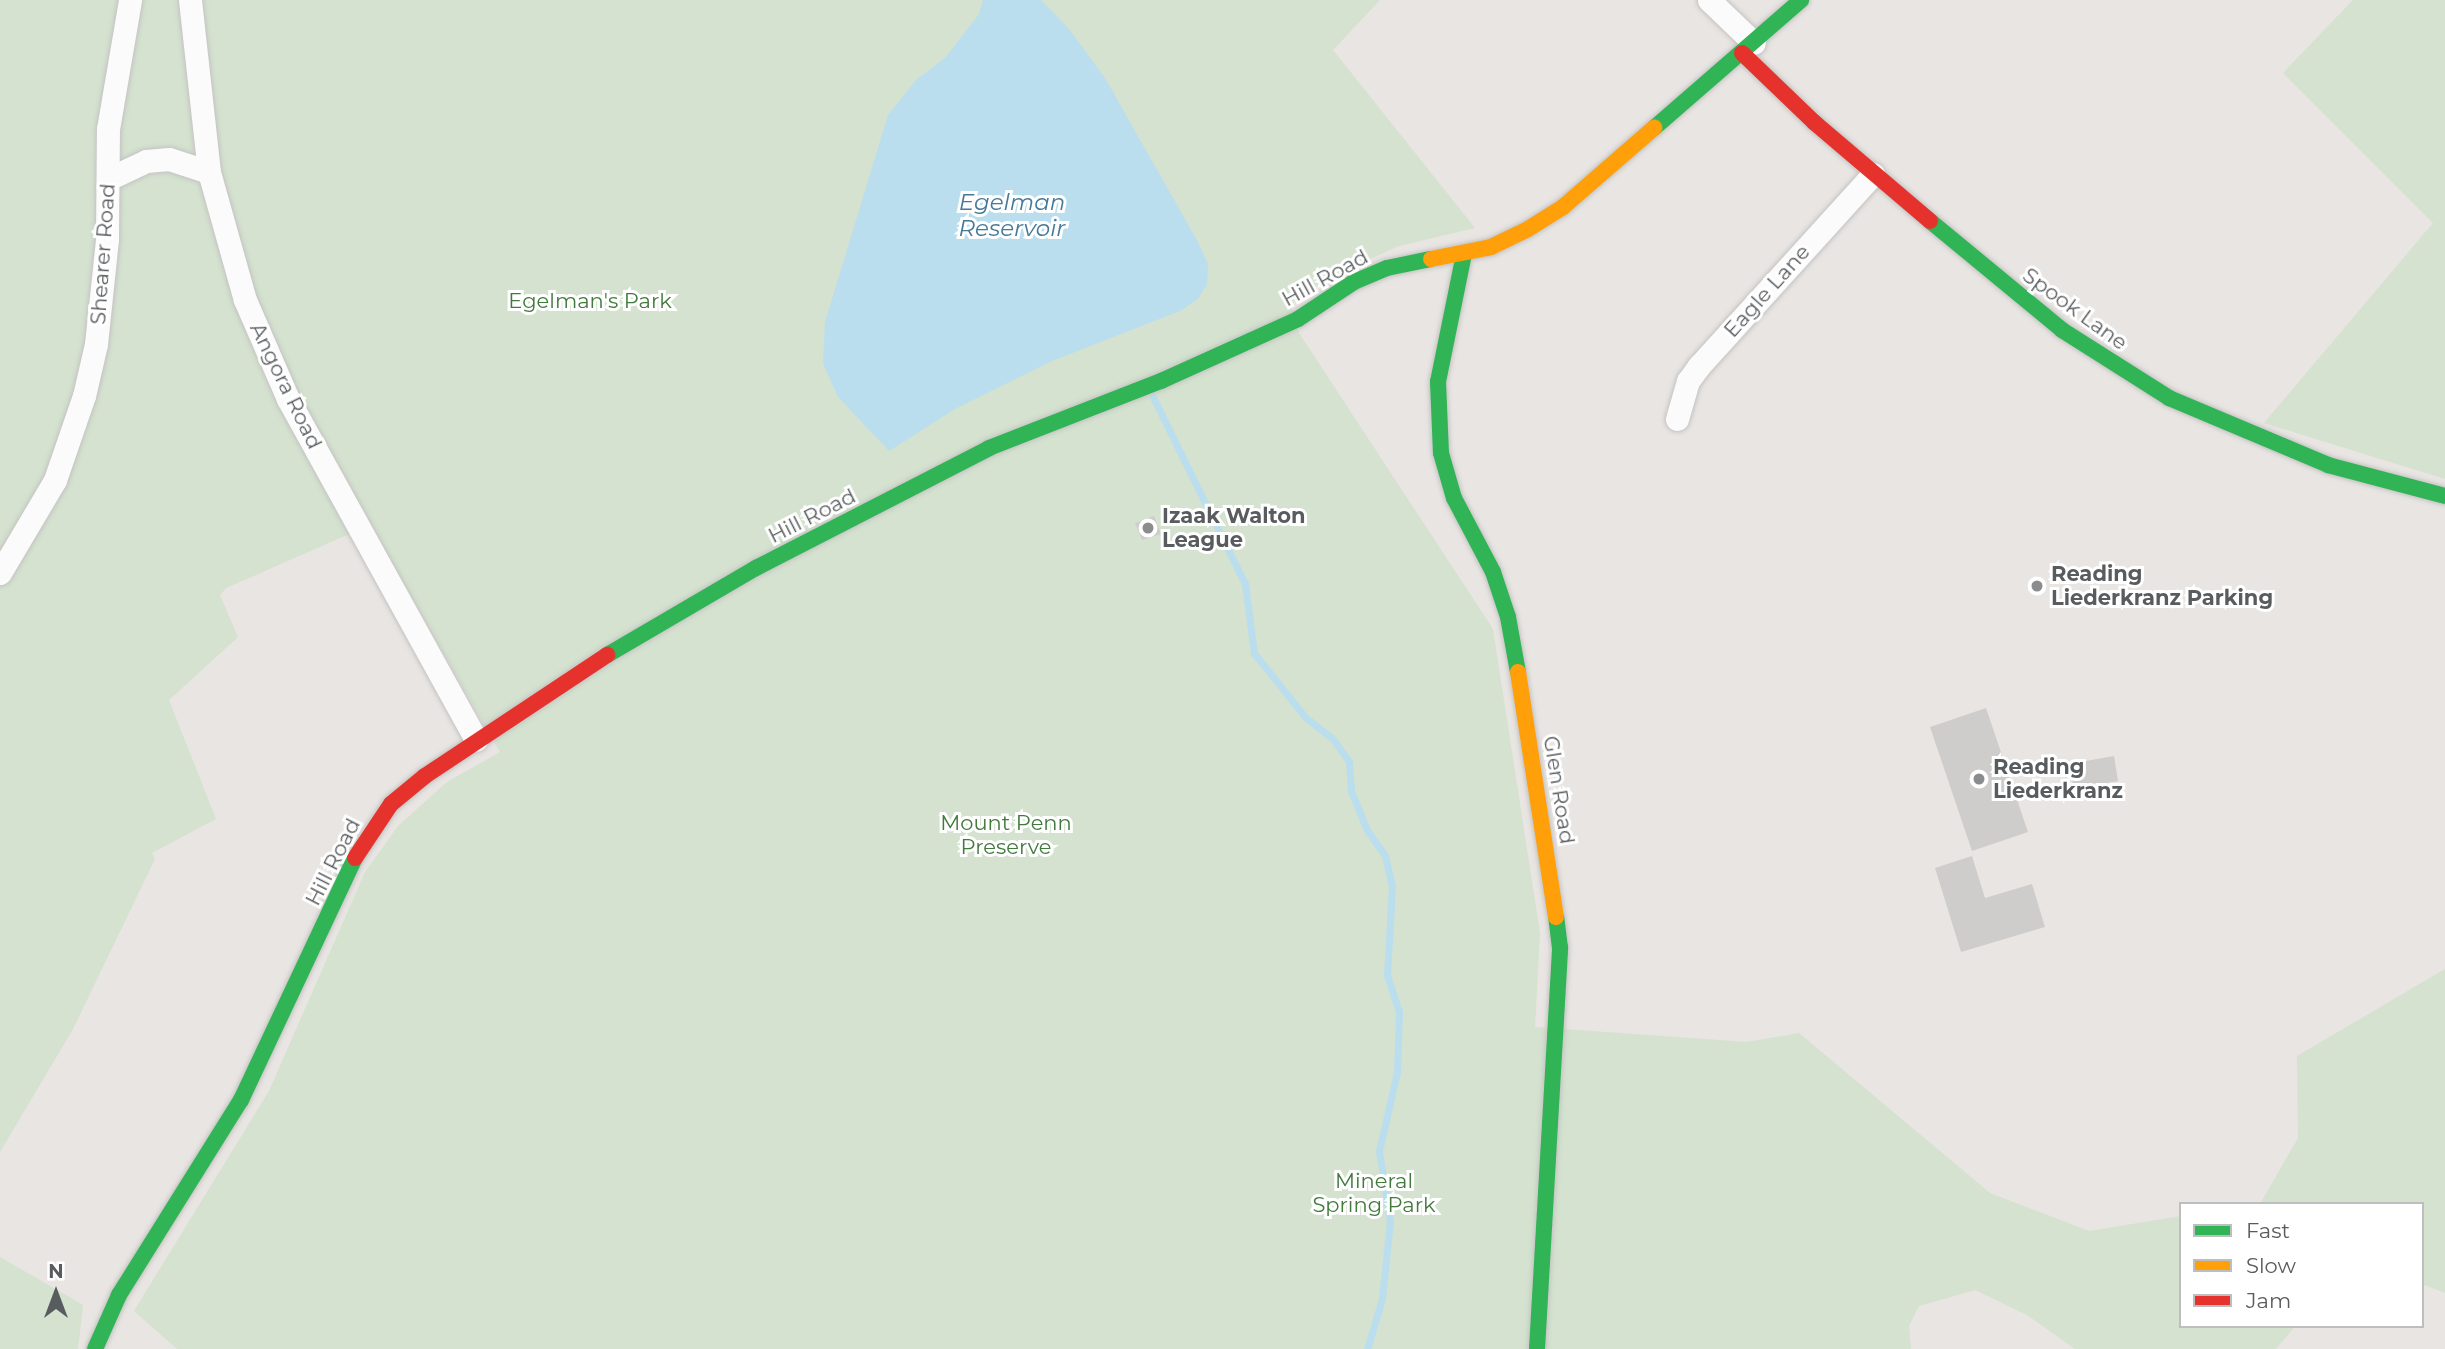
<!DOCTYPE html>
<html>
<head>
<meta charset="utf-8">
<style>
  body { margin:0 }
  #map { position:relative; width:2445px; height:1349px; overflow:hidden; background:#e8e5e2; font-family:Montserrat,sans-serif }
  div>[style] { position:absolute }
  .green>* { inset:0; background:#d4e2cf }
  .water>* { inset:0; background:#badeee }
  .stream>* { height:7px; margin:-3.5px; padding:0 3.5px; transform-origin:3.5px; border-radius:3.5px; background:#badeee }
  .building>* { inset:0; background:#cfcdcb }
  .roads { filter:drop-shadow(0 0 2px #c4c3c3) drop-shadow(0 0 2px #c4c3c3) }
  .street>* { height:23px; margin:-11.5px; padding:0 11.5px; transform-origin:11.5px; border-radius:11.5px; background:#fcfbfb }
  .fast>* { height:16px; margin:-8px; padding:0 8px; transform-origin:8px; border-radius:8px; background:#30b455 }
  .slow>* { height:16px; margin:-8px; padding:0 8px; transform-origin:8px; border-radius:8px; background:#ff9f0a }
  .jam>* { height:16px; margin:-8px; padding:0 8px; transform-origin:8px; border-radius:8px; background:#e5322d }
  .dots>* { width:19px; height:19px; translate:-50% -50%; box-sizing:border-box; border:4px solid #fff; border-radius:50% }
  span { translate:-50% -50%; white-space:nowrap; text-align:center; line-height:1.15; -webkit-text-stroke:6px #fff; paint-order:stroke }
  .street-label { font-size:21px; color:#595c5f }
  .park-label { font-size:21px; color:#427a3d }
  .poi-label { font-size:21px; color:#595c5f; font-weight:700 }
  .left { translate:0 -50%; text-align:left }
  .water-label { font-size:23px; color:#45799a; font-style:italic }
  .legend { position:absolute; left:2179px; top:1202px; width:245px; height:126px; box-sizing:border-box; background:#fff; border:2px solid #bdbebf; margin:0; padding:9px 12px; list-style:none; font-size:21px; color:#595c5f }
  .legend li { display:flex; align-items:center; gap:14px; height:35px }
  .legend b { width:35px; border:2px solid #bdbebf }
  .north { position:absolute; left:21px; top:1258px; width:70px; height:70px; -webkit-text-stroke:5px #fff; paint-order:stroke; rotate:0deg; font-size:19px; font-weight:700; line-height:28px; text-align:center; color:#595c5f }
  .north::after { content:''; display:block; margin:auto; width:24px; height:32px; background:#595c5f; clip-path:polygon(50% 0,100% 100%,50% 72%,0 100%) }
</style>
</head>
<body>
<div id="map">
  <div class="green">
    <div style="clip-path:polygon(0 0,1380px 0,1333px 50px,1475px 228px,1399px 246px,1345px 270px,1290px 303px,1299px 333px,1493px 629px,1540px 933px,1535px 1027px,1747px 1042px,1799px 1033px,1990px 1193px,2089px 1231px,2181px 1216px,2181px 1326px,2295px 1326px,2276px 1349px,2075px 1349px,2027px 1315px,1975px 1290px,1919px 1306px,1909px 1326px,1911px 1349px,177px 1349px,134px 1311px,269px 1091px,365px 872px,398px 826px,447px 782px,500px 752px,370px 525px,226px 588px,220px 595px,238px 637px,169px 700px,216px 819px,152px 853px,155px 859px,73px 1029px,0 1152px)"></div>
    <div style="clip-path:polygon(2353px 0,2445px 0,2445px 479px,2264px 423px,2433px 223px,2283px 73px)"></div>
    <div style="clip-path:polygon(2445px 969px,2445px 1293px,2422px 1284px,2422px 1204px,2260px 1204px,2298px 1138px,2297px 1056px)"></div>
    <div style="clip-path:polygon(0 1257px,83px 1305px,78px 1349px,0 1349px)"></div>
  </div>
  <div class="water">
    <div style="clip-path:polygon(983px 0,1041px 0,1069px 29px,1105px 78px,1198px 242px,1208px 264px,1207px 284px,1198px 299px,1180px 311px,1052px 361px,955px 409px,889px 451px,838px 397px,823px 364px,825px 322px,888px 115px,916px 80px,945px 58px,979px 14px)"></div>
  </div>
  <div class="stream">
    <div style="left:1153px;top:397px;width:208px;rotate:63.8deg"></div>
    <div style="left:1245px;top:584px;width:70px;rotate:82.6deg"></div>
    <div style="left:1254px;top:653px;width:82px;rotate:51.4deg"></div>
    <div style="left:1305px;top:717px;width:34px;rotate:38deg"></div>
    <div style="left:1332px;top:738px;width:29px;rotate:54deg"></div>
    <div style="left:1349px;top:761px;width:30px;rotate:86deg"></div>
    <div style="left:1351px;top:791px;width:42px;rotate:67.7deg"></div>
    <div style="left:1367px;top:830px;width:32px;rotate:55deg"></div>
    <div style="left:1385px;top:856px;width:31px;rotate:77deg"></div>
    <div style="left:1392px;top:886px;width:89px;rotate:93.2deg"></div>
    <div style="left:1387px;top:975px;width:39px;rotate:72deg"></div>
    <div style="left:1399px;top:1012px;width:60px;rotate:91.9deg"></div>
    <div style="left:1397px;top:1072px;width:81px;rotate:102.8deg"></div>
    <div style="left:1379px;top:1151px;width:71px;rotate:81.1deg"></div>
    <div style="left:1390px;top:1221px;width:78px;rotate:95.9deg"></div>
    <div style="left:1382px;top:1299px;width:52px;rotate:106.7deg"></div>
  </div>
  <div class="building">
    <div style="clip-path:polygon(1154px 516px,1161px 534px,1142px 540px,1135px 523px)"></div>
    <div style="clip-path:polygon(1986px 708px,2028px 832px,1972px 851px,1930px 727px)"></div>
    <div style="clip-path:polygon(2114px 756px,2118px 781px,2074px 789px,2069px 764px)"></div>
    <div style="clip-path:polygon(1972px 856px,1985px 898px,2032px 884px,2045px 927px,1961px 952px,1935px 868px)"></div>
  </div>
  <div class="roads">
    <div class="street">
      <div style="left:190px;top:0;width:173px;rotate:83.7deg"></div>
      <div style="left:209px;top:172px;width:133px;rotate:74.3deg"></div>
      <div style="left:245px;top:300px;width:108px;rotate:66.5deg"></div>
      <div style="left:288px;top:399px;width:389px;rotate:61.1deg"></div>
      <div style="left:1709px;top:0;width:62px;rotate:43.7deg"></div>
      <div style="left:108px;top:179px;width:42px;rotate:-25.3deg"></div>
      <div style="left:146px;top:161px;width:23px;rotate:-5deg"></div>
      <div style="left:169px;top:159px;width:42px;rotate:18deg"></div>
      <div style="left:1677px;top:419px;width:40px;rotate:-74deg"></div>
      <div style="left:1688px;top:381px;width:19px;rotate:-54deg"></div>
      <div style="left:1699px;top:366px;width:259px;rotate:-47.8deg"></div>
      <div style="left:0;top:573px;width:108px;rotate:-59.4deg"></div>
      <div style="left:55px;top:480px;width:89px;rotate:-71deg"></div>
      <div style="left:84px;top:396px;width:53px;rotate:-77deg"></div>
      <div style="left:96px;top:344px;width:106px;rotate:-84deg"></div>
      <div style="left:107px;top:239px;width:110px;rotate:-89.5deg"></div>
      <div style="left:108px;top:129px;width:131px;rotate:-80.3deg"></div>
    </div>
    <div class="fast">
      <div style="left:1654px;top:128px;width:195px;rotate:-41deg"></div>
      <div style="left:1930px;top:221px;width:171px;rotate:39.5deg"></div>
      <div style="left:2062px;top:330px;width:127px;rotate:32.4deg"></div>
      <div style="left:2169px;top:398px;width:173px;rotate:22.8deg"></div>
      <div style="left:2328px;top:465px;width:121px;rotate:14.8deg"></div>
      <div style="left:1464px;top:254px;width:131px;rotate:101.5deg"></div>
      <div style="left:1438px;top:382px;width:71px;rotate:87.6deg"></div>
      <div style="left:1441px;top:453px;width:47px;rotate:73.9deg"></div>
      <div style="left:1454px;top:498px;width:84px;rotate:62.2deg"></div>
      <div style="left:1493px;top:572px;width:47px;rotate:71.6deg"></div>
      <div style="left:1508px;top:617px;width:56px;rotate:79.7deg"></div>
      <div style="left:607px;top:655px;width:173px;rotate:-30.3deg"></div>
      <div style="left:756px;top:568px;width:262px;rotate:-27.2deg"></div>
      <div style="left:989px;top:448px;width:185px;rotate:-21.3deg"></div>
      <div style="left:1161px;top:381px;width:150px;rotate:-24.3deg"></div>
      <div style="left:1298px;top:319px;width:67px;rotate:-33.5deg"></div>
      <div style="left:1354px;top:282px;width:36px;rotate:-23deg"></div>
      <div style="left:1387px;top:268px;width:45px;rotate:-11.6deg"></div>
      <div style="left:95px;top:1349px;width:59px;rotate:-66deg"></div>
      <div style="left:119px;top:1295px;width:230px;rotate:-58deg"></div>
      <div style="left:241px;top:1100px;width:268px;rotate:-64.8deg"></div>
      <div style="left:1537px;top:1349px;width:402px;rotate:-86.7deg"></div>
      <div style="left:1560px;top:948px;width:31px;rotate:-97deg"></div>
    </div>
    <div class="slow">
      <div style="left:1431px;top:259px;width:61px;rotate:-11.3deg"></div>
      <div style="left:1491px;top:247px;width:41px;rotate:-25.9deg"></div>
      <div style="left:1528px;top:229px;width:41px;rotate:-32.2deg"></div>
      <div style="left:1563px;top:207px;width:121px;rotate:-41deg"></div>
      <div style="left:1518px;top:672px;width:248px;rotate:81.2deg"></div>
    </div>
    <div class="jam">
      <div style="left:1742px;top:53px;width:101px;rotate:43.8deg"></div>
      <div style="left:1815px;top:123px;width:151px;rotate:40.4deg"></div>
      <div style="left:355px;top:858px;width:65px;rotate:-56.3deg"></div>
      <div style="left:391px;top:804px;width:44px;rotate:-39.5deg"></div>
      <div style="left:425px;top:776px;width:219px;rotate:-33.6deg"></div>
    </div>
  </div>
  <div class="dots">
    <div style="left:1148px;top:528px;background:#8b8c8d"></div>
    <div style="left:2037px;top:586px;background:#8b8c8d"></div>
    <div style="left:1979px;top:779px;background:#8b8c8d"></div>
  </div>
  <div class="street-label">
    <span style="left:103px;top:254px;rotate:-86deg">Shearer Road</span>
    <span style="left:1325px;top:278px;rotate:-29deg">Hill Road</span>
    <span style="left:1767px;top:291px;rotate:-48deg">Eagle Lane</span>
    <span style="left:2075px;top:309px;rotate:36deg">Spook Lane</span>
    <span style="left:286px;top:386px;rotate:64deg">Angora Road</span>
    <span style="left:812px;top:516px;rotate:-27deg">Hill Road</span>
    <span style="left:1559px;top:790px;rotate:81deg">Glen Road</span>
    <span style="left:333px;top:862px;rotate:-63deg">Hill Road</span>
  </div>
  <div class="park-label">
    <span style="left:590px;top:301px">Egelman's Park</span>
    <span style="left:1006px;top:835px">Mount Penn<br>Preserve</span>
    <span style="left:1374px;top:1193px">Mineral<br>Spring Park</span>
  </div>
  <div class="poi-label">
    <span class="left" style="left:1162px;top:528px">Izaak Walton<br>League</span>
    <span class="left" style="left:2051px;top:586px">Reading<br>Liederkranz Parking</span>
    <span class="left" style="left:1993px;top:779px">Reading<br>Liederkranz</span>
  </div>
  <div class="water-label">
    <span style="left:1012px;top:215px">Egelman<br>Reservoir</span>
  </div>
  <ul class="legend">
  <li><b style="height:9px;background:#30b455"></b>Fast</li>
  <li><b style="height:9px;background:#ff9f0a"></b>Slow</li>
  <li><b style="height:9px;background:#e5322d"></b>Jam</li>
  </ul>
  <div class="north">N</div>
</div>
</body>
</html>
